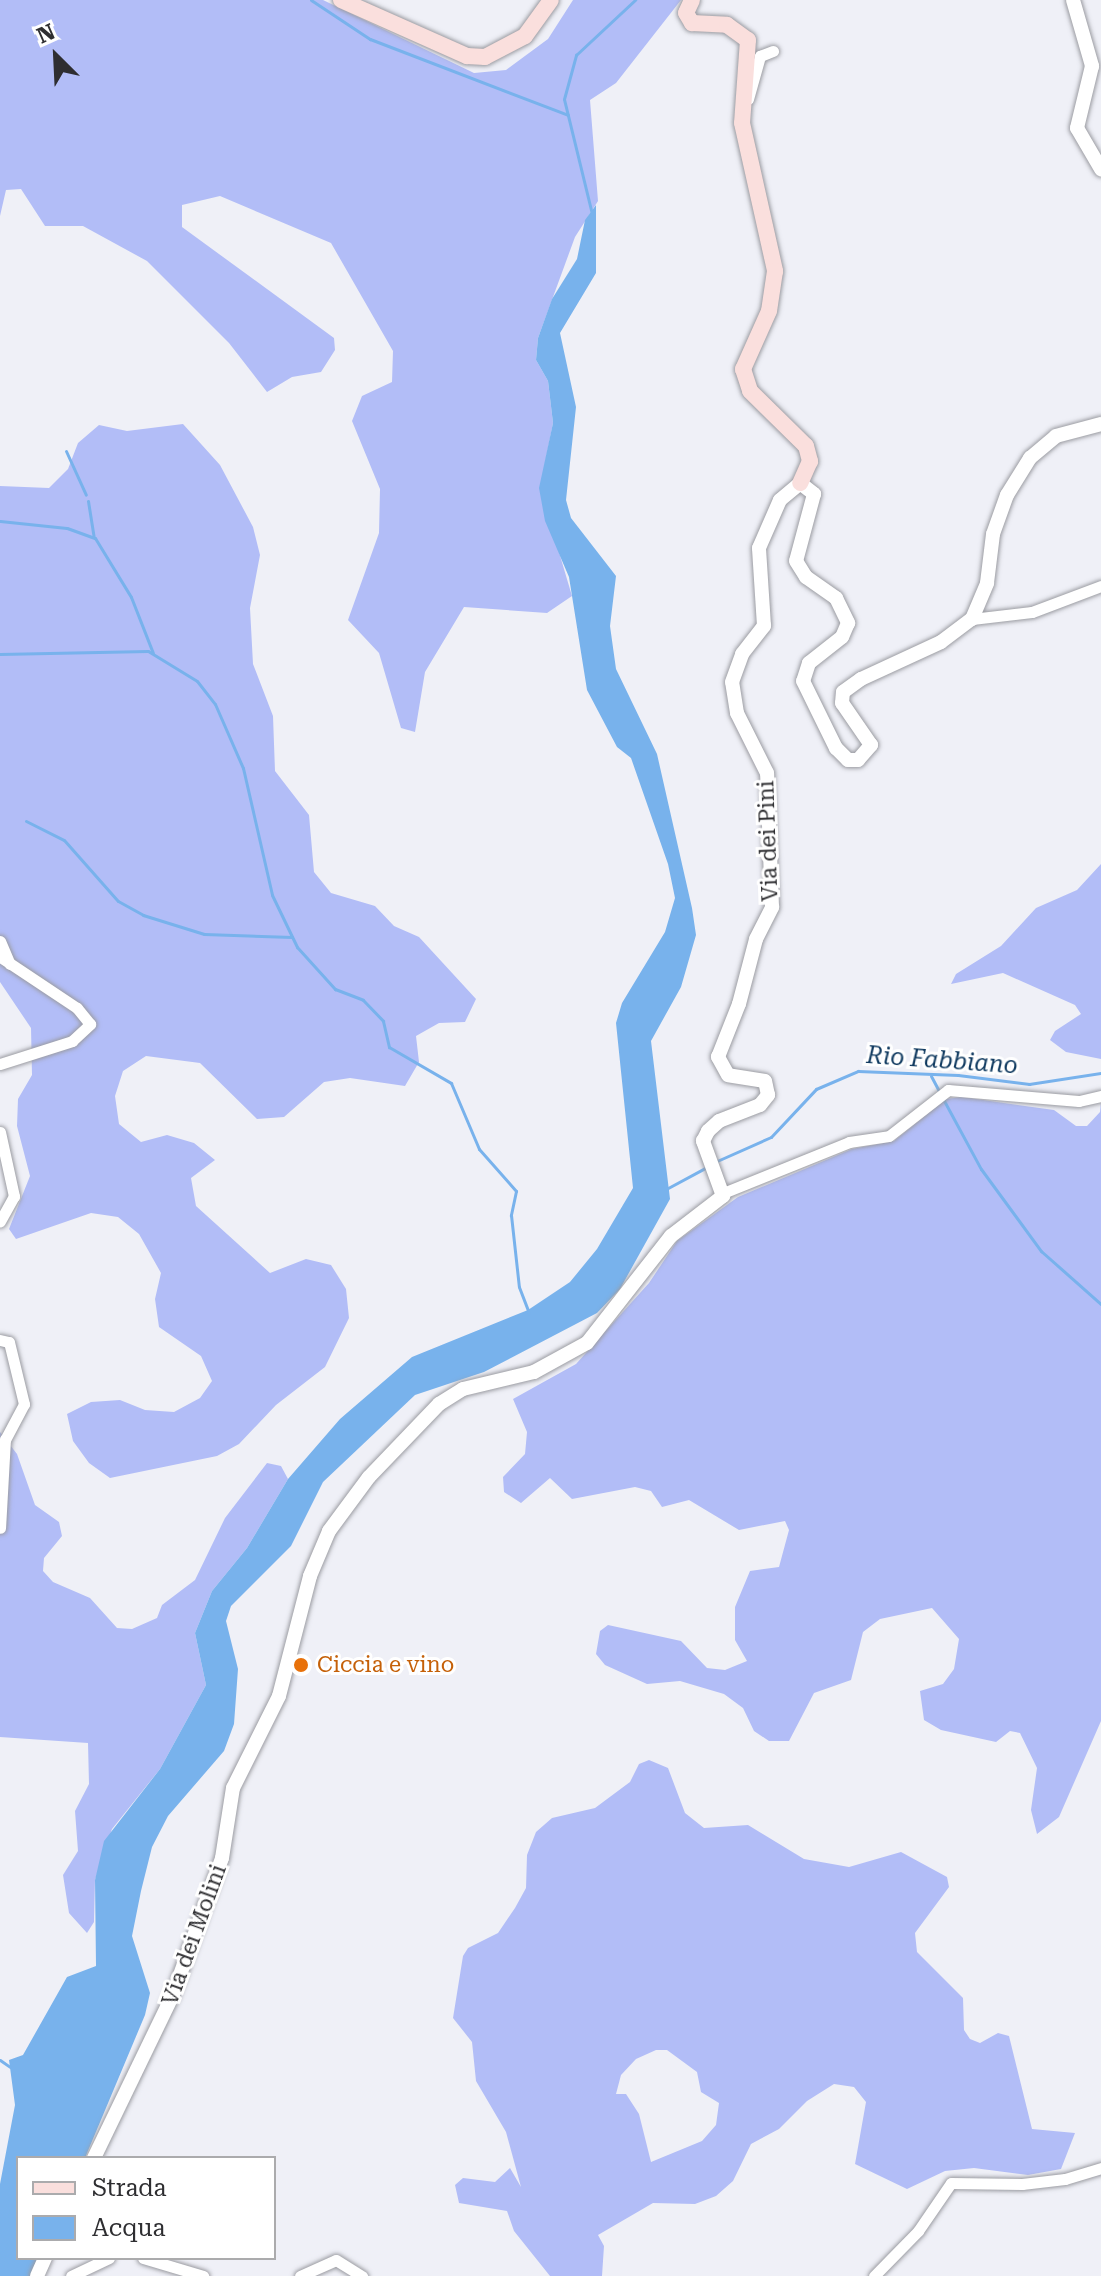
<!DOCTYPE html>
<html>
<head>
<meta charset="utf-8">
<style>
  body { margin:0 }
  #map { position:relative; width:1101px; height:2276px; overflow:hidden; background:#eff0f7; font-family:"Roboto Serif",serif }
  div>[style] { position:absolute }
  .forest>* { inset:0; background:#b2bdf7 }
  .water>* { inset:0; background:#78b2ec }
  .stream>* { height:3px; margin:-1.5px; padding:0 1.5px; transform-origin:1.5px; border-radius:1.5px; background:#78b2ec }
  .roads { filter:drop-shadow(0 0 2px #9b9ca2) drop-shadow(0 0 2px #9b9ca2) }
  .minor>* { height:11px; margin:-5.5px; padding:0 5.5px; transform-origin:5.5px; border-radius:5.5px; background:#fff }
  .tertiary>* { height:14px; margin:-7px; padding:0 7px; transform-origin:7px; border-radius:7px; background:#fff }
  .secondary>* { height:16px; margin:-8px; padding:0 8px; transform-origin:8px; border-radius:8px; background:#fadfdd }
  .dots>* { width:22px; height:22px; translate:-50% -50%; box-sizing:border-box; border:4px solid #fff; border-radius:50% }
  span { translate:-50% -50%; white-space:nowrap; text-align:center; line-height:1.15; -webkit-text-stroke:6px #fff; paint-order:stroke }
  .street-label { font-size:22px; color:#2e2e31 }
  .food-label { font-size:22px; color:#c56008 }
  .left { translate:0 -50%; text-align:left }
  .water-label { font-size:24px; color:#0f395f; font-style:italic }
  .legend { position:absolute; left:16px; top:2156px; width:260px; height:104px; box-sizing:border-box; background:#fff; border:2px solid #ababad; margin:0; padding:10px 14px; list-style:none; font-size:24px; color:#2e2e31 }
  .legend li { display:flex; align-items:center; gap:16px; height:40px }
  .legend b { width:40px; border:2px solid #ababad }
  .north { position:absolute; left:16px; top:16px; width:80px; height:80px; -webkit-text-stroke:6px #fff; paint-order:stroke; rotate:336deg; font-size:22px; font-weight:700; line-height:32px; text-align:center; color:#2e2e31 }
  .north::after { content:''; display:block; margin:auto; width:28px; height:36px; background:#2e2e31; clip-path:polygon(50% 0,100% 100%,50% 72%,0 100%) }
</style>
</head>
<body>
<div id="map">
  <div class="forest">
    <div style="clip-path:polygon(0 0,323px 0,474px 73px,506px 70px,548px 39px,573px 0,681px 0,616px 83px,590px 100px,598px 201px,575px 237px,538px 338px,536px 360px,548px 381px,553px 423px,540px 488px,572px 596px,547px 613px,464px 607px,425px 672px,415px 732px,401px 728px,379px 653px,348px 620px,379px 533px,380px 489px,352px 421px,362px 396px,392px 382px,393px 351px,331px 243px,220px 196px,182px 205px,182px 227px,334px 338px,335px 350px,321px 372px,292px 377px,267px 392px,229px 343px,147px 261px,83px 226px,45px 226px,21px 189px,6px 190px,0 216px)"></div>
    <div style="clip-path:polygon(183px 424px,220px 465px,253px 527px,260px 555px,250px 608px,253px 664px,273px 716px,275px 771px,309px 815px,314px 872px,331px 893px,375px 906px,394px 926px,419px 937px,476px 999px,465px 1022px,439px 1023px,416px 1036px,419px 1062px,405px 1086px,350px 1078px,324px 1082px,284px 1117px,257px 1119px,200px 1063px,146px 1056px,123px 1071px,115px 1096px,119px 1124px,141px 1142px,167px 1135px,194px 1143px,215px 1160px,191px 1178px,196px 1206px,270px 1273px,306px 1259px,331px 1265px,346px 1289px,349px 1318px,325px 1367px,276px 1405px,239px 1444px,217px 1456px,110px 1478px,89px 1463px,73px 1441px,67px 1414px,91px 1402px,120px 1400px,145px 1410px,174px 1412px,200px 1398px,212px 1381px,201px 1356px,159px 1327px,155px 1299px,161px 1273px,139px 1234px,118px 1217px,91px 1213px,16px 1239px,9px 1229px,30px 1176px,17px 1126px,18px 1099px,32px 1075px,31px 1028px,0 982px,0 486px,49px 488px,68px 469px,78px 443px,99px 425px,127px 431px)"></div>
    <div style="clip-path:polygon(1101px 864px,1101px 1059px,1066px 1052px,1050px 1040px,1055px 1031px,1081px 1014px,1075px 1005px,1003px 973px,951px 984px,956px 974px,1001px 946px,1036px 908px,1077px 890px)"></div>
    <div style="clip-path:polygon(962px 1097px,1054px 1110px,1076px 1126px,1087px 1126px,1100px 1112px,1101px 1102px,1101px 1721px,1059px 1817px,1037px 1834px,1031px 1810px,1037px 1768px,1020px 1733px,1010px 1731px,996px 1742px,941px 1730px,924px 1720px,920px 1691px,943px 1684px,954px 1669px,959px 1639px,932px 1608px,880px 1619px,863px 1632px,851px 1680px,814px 1693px,789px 1741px,769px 1741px,754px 1731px,743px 1708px,724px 1694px,680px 1681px,647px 1684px,605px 1665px,596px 1654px,600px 1631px,608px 1625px,681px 1641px,707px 1668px,725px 1670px,747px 1661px,735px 1640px,735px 1607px,750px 1571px,779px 1567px,789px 1530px,785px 1521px,739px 1530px,689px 1500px,662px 1507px,651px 1491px,635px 1487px,572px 1499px,550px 1478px,521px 1503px,504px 1492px,503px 1477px,525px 1454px,527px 1432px,513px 1399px,576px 1364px,649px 1283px,677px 1241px,738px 1197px,852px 1149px,894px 1141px,946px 1099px)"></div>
    <div style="clip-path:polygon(0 1432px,17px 1454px,35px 1505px,59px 1522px,62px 1536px,44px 1558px,43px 1571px,53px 1582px,90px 1598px,117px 1628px,132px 1629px,157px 1618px,162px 1605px,195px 1580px,225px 1518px,267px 1463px,281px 1466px,288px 1479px,247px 1548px,212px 1591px,195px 1633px,206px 1685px,160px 1769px,112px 1829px,95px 1880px,94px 1922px,87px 1933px,69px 1913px,63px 1875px,78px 1851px,75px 1811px,89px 1784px,88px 1743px,0 1737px)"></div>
    <div style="clip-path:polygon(evenodd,649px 1760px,668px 1768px,685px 1813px,704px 1828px,748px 1825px,804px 1859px,849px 1867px,901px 1852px,947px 1877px,949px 1887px,915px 1933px,917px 1952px,963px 1998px,964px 2030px,970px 2039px,980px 2043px,998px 2033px,1009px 2036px,1032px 2129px,1075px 2133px,1061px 2169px,1028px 2175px,974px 2168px,945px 2171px,907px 2189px,855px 2164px,866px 2102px,854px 2087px,834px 2084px,807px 2101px,779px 2129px,751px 2144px,733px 2181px,716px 2196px,695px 2204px,653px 2203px,598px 2235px,604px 2246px,602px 2276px,550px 2276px,514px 2231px,507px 2211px,459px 2203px,455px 2185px,463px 2178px,495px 2182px,510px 2168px,521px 2187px,506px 2132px,476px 2081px,472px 2042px,453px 2018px,463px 1956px,468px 1948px,498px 1933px,515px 1908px,526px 1888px,527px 1855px,536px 1832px,552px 1818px,595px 1808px,630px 1782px,639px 1764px,649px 1760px,656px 2050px,667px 2050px,697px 2072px,701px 2092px,719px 2103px,716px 2125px,702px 2141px,651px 2162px,639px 2114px,626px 2094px,616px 2094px,621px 2075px,636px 2059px,656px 2050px)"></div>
  </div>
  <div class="water">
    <div style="clip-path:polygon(596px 205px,596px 273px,560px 333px,576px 407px,566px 500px,571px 518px,616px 576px,610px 626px,616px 669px,657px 754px,692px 908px,696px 935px,681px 987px,651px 1041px,670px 1199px,620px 1289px,597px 1313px,484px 1372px,415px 1395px,323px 1482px,291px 1546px,231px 1606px,226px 1621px,238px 1669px,234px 1724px,224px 1751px,168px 1816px,152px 1847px,141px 1891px,132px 1936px,150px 1993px,145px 2015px,85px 2158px,18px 2158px,18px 2258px,39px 2258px,31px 2276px,0 2276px,0 2184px,15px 2105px,9px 2060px,23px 2055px,67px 1977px,96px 1966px,95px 1880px,104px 1841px,160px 1769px,206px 1685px,195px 1633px,212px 1591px,247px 1548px,288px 1479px,340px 1419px,412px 1357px,528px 1310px,570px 1282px,597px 1249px,633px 1188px,616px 1023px,622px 1003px,665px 932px,675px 898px,668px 864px,631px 758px,617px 747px,587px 690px,569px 577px,545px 521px,539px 488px,553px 423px,548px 381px,536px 360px,538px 338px,552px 299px,577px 259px,585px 220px)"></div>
  </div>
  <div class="stream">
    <div style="left:311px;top:0;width:71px;rotate:33.5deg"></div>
    <div style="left:370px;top:39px;width:212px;rotate:21deg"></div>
    <div style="left:592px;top:214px;width:118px;rotate:-103.7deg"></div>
    <div style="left:564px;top:99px;width:46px;rotate:-74.7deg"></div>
    <div style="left:576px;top:55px;width:81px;rotate:-43deg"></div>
    <div style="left:66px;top:451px;width:48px;rotate:65.6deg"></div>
    <div style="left:88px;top:501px;width:36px;rotate:81deg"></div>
    <div style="left:0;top:521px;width:67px;rotate:6deg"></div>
    <div style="left:67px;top:528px;width:30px;rotate:20deg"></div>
    <div style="left:95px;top:538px;width:69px;rotate:58.6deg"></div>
    <div style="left:131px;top:597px;width:60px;rotate:68.6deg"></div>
    <div style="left:0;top:654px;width:148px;rotate:-1.2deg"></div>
    <div style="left:148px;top:651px;width:57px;rotate:31.5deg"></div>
    <div style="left:197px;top:681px;width:29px;rotate:52deg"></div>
    <div style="left:215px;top:704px;width:70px;rotate:66.4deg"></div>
    <div style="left:243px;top:768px;width:130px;rotate:77.1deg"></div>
    <div style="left:272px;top:895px;width:58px;rotate:64.3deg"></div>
    <div style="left:297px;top:947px;width:57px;rotate:47.9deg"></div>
    <div style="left:335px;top:989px;width:30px;rotate:21deg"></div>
    <div style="left:363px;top:1000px;width:29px;rotate:46deg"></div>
    <div style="left:383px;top:1021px;width:27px;rotate:77deg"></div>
    <div style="left:389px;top:1047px;width:72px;rotate:30.1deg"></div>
    <div style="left:451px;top:1083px;width:72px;rotate:67deg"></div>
    <div style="left:479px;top:1149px;width:56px;rotate:48.6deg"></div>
    <div style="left:516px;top:1191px;width:25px;rotate:102deg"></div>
    <div style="left:511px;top:1215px;width:72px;rotate:83.7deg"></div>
    <div style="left:519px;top:1287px;width:28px;rotate:69deg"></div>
    <div style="left:26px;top:821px;width:42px;rotate:26.6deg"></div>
    <div style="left:64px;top:840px;width:81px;rotate:48.5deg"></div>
    <div style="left:118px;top:901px;width:29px;rotate:29deg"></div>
    <div style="left:143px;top:915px;width:64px;rotate:17.3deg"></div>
    <div style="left:204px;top:934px;width:88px;rotate:2deg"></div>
    <div style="left:931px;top:1076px;width:17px;rotate:62deg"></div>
    <div style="left:942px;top:1097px;width:82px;rotate:61.6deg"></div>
    <div style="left:981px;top:1169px;width:102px;rotate:53.8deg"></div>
    <div style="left:1041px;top:1251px;width:80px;rotate:41.5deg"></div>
    <div style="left:717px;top:1161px;width:59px;rotate:-24deg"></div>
    <div style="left:771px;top:1137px;width:66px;rotate:-46.8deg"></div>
    <div style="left:816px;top:1089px;width:46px;rotate:-23.2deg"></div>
    <div style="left:858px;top:1071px;width:100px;rotate:2.3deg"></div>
    <div style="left:958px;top:1075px;width:72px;rotate:7.2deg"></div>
    <div style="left:1029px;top:1084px;width:73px;rotate:-8.7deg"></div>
    <div style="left:668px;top:1188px;width:44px;rotate:-28.3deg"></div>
    <div style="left:0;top:2060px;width:12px;rotate:35deg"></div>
  </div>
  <div class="roads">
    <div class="minor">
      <div style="left:748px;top:99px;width:45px;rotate:-74.4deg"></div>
      <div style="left:760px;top:56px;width:14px;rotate:-21deg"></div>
      <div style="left:972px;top:619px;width:60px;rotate:-6.7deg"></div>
      <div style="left:1032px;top:612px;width:74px;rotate:-20.6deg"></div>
      <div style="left:0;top:941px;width:25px;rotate:67deg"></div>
      <div style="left:0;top:1064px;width:76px;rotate:-17.7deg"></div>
      <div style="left:72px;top:1041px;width:25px;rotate:-43deg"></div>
      <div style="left:90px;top:1024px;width:21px;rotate:-129deg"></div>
      <div style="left:77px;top:1008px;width:90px;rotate:-146.3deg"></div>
      <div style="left:0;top:1132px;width:66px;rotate:77.7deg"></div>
      <div style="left:14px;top:1196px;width:29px;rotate:119deg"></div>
      <div style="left:723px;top:1193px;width:136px;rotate:-22deg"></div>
      <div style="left:849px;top:1142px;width:40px;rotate:-8.5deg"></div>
      <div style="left:889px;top:1136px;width:75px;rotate:-37.9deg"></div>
      <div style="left:948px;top:1090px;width:131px;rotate:4.8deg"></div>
      <div style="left:1079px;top:1101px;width:23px;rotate:-13deg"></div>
      <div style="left:0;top:1340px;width:9px;rotate:13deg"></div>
      <div style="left:9px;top:1342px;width:64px;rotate:76.4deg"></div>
      <div style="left:24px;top:1404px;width:40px;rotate:118deg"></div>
      <div style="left:5px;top:1439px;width:89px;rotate:93.2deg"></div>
      <div style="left:143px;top:2258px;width:63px;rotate:16.7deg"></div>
      <div style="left:71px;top:2276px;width:42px;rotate:-25.3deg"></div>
      <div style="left:300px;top:2276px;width:39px;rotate:-24deg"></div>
      <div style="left:336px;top:2260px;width:31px;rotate:32deg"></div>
      <div style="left:874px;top:2276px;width:63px;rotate:-45.6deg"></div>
      <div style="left:918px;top:2231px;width:58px;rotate:-55.5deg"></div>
      <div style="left:951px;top:2183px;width:71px;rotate:0.8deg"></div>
      <div style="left:1022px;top:2184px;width:43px;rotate:-6.6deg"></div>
      <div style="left:1065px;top:2179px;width:38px;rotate:-17deg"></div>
    </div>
    <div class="tertiary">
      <div style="left:1073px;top:0;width:69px;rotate:73.9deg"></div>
      <div style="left:1092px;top:66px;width:64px;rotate:103.6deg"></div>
      <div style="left:1077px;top:128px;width:48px;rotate:59.7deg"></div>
      <div style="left:94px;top:2158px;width:179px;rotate:-64.2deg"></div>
      <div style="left:172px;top:1997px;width:148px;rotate:-70.2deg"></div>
      <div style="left:222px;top:1858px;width:71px;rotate:-81.1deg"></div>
      <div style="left:233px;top:1788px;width:103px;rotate:-63.4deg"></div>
      <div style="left:279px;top:1696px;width:124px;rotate:-75.5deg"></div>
      <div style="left:310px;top:1576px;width:49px;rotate:-67.1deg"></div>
      <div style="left:329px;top:1531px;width:67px;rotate:-53.5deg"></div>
      <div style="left:369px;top:1477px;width:101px;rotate:-46.2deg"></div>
      <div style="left:439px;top:1404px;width:28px;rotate:-32deg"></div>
      <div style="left:463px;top:1389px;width:73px;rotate:-13.5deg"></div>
      <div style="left:534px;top:1372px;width:60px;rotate:-28.7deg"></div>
      <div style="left:587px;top:1343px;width:136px;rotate:-51.9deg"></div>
      <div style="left:671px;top:1236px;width:66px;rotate:-37.6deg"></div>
      <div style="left:723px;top:1196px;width:59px;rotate:-110deg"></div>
      <div style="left:703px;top:1141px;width:11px;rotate:-63deg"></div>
      <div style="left:708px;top:1131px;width:15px;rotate:-42deg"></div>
      <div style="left:719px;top:1121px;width:44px;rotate:-21.3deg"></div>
      <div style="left:760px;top:1105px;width:13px;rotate:-51deg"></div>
      <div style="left:768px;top:1095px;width:14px;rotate:-102deg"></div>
      <div style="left:765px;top:1081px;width:37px;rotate:-171deg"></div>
      <div style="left:728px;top:1075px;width:21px;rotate:-119deg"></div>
      <div style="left:718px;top:1057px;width:57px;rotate:-68.4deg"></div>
      <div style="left:739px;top:1004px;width:67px;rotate:-75.3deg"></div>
      <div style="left:756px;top:939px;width:36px;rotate:-63deg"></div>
      <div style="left:772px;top:907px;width:134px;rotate:-92.1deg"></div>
      <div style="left:767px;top:773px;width:67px;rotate:-116.6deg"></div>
      <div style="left:737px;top:713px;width:31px;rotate:-99deg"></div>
      <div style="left:732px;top:682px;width:30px;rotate:-70deg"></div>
      <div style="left:742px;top:654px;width:36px;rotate:-52deg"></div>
      <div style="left:764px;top:626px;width:78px;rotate:-93.7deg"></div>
      <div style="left:759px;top:548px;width:52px;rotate:-66.4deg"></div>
      <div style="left:780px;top:500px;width:26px;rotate:-40deg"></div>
      <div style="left:800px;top:483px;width:18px;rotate:38deg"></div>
      <div style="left:814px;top:494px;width:69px;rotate:105deg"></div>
      <div style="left:796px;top:561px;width:19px;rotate:58deg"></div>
      <div style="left:806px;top:577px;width:37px;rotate:35deg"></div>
      <div style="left:836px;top:598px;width:28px;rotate:64deg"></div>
      <div style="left:848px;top:623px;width:15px;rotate:113deg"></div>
      <div style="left:842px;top:637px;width:42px;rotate:141.8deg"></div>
      <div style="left:809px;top:663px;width:19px;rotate:108deg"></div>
      <div style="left:803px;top:681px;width:75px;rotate:63.8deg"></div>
      <div style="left:836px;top:748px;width:17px;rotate:45deg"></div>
      <div style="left:848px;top:760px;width:10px"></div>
      <div style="left:858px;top:760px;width:20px;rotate:-49deg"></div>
      <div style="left:871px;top:745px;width:51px;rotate:-124.6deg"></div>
      <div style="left:842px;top:703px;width:11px;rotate:-85deg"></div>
      <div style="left:843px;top:692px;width:22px;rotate:-36deg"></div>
      <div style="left:861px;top:679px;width:88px;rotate:-24.8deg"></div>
      <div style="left:941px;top:642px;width:39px;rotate:-37deg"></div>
      <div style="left:972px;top:619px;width:39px;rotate:-67deg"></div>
      <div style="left:987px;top:583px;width:49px;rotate:-83deg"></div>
      <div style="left:993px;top:534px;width:41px;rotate:-70.3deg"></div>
      <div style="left:1007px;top:495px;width:44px;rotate:-58.1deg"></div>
      <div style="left:1030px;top:458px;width:34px;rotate:-40deg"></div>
      <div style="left:1056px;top:436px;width:47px;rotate:-14.9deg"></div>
      <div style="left:37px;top:2276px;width:20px;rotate:-66deg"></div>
    </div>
    <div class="secondary">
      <div style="left:341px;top:0;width:138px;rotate:24deg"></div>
      <div style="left:467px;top:56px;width:18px;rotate:3deg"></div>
      <div style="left:485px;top:57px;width:45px;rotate:-27.7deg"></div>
      <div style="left:525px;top:36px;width:44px;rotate:-54.2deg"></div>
      <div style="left:692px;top:0;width:14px;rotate:115deg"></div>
      <div style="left:686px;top:13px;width:12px;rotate:59deg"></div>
      <div style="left:692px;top:23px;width:35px;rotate:3deg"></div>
      <div style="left:727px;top:25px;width:26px;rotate:36deg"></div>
      <div style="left:748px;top:40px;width:83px;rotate:94.1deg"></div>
      <div style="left:742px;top:123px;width:152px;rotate:77.4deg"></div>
      <div style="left:775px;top:271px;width:40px;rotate:98.5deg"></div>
      <div style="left:769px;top:311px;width:64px;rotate:114.1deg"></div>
      <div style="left:743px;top:369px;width:23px;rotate:72deg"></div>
      <div style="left:750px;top:391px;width:78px;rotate:44.5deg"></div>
      <div style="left:806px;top:446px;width:16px;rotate:75deg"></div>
      <div style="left:810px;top:461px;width:24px;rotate:114deg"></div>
    </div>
  </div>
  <div class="dots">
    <div style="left:301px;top:1665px;background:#e8710a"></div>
  </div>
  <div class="street-label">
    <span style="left:768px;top:841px;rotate:-92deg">Via dei Pini</span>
    <span style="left:194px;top:1935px;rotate:-70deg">Via dei Molini</span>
  </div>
  <div class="food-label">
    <span class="left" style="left:317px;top:1665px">Ciccia e vino</span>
  </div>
  <div class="water-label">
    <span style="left:942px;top:1061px;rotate:4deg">Rio Fabbiano</span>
  </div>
  <ul class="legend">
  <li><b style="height:10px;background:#fadfdd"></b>Strada</li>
  <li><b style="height:22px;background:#78b2ec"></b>Acqua</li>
  </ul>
  <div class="north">N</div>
</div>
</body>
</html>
